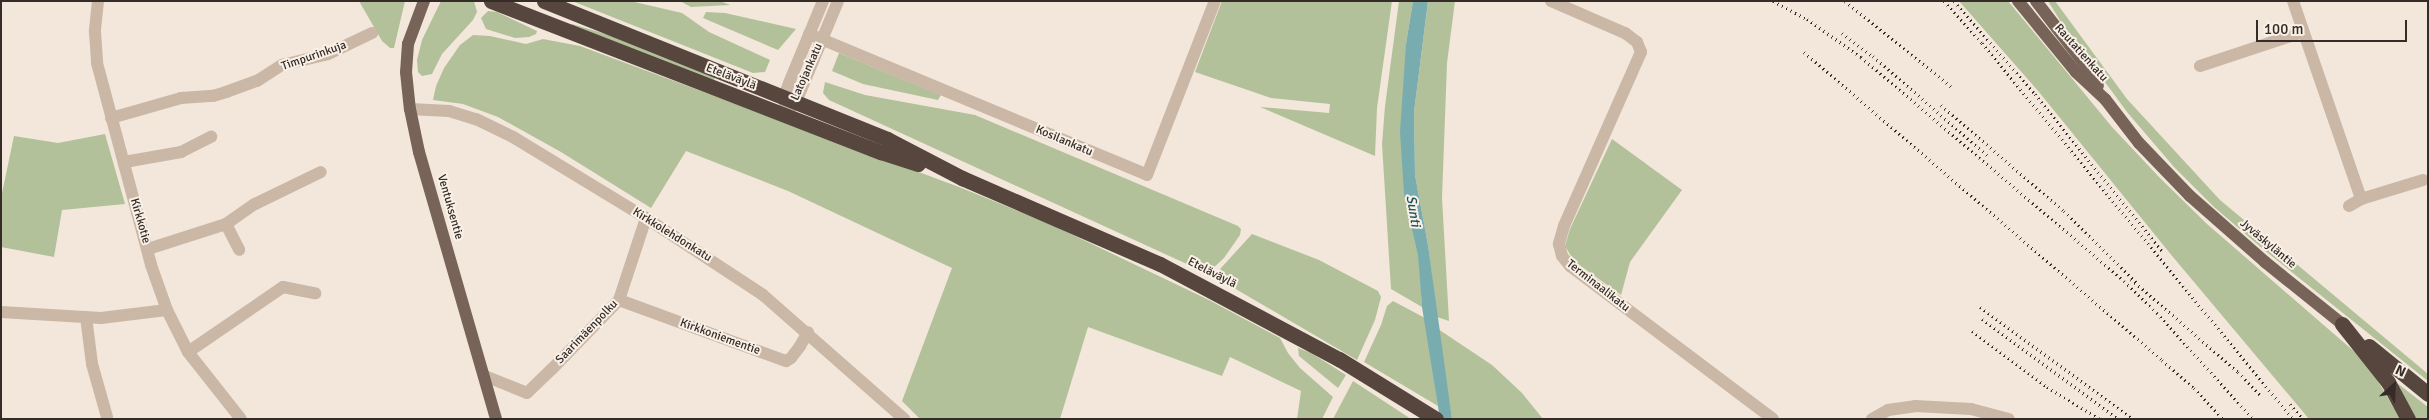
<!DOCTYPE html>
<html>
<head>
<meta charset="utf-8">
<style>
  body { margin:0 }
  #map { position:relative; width:2429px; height:420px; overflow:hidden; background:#f2e7da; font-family:Signika,sans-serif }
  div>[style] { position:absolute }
  .green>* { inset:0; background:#b3c19a }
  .water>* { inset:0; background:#79acaf }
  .minor>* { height:12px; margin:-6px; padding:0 6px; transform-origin:6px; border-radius:6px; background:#cab7a6 }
  .major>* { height:12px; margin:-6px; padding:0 6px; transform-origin:6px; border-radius:6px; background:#786358 }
  .highway>* { height:15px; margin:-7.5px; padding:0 7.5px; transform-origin:7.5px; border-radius:7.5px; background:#57463e }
  .rail>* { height:3px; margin-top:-1.5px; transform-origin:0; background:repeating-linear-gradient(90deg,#362c27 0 1px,transparent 0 5px) }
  span { translate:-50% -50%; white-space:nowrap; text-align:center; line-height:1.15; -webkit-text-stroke:4px #f9f1e7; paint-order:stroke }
  .street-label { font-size:12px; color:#362c27 }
  .water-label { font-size:14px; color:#1c5358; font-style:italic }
  .frame { position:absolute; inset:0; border:2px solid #362c27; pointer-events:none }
  .north { position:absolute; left:2369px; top:360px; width:50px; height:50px; -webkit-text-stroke:4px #f9f1e7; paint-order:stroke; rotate:25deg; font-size:14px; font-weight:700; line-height:20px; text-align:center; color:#362c27 }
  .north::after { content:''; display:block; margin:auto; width:18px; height:22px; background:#362c27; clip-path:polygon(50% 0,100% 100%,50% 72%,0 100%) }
  .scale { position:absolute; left:2256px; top:20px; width:151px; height:22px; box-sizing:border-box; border:2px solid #362c27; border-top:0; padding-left:6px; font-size:15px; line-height:18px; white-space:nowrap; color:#362c27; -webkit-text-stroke:4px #f9f1e7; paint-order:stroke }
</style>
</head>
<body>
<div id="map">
  <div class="green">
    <div style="clip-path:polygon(359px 1px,405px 1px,394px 48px,390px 48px,382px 41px)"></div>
    <div style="clip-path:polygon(441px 1px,474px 1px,477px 12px,473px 20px,442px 54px,432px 74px,422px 76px,418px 72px,417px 60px,422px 40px)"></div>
    <div style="clip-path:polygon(572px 1px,630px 1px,682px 13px,709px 32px,770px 60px,765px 72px,753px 73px)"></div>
    <div style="clip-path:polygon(680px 1px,720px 1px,730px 5px,691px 7px)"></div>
    <div style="clip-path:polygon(1222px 1px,1392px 1px,1377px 108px,1375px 156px,1260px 107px,1329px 113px,1330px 104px,1271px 98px,1195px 72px)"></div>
    <div style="clip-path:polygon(1399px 1px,1413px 1px,1406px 44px,1422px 307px,1391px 289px,1382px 144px,1385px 106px)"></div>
    <div style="clip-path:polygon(1428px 1px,1455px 1px,1447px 63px,1442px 198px,1449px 321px,1437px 317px,1428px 245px,1415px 175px,1414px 112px)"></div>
    <div style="clip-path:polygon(1959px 1px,2008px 1px,2112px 127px,2159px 177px,2207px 224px,2356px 353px,2375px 376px,2400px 419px,2309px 419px,2173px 257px,2039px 92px)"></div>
    <div style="clip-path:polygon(2048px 1px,2055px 1px,2127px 99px,2220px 200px,2428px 374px,2428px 381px,2263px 249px,2214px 207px,2174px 167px,2127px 112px,2061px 22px)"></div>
    <div style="clip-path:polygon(488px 11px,497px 12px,537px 31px,536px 34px,529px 37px,515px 38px,486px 29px,481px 18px)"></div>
    <div style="clip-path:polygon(706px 12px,725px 13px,796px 29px,778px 50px,703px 18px)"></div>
    <div style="clip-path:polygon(572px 24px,609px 35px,716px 76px,714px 80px,570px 27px)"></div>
    <div style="clip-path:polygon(473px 35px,490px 36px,526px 44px,543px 39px,580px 46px,959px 187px,1052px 225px,1209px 300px,1280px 338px,1288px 353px,1300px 368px,1333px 397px,1322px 419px,1297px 419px,1301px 391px,1230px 357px,1222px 376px,1088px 327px,1060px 419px,920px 419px,902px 401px,952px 268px,788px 191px,686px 151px,651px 208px,561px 152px,498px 117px,463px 104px,433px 100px,436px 86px,444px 68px,460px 45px)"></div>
    <div style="clip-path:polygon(839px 53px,941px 95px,938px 100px,891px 90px,863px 84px,832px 71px)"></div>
    <div style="clip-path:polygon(825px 82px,865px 95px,975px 115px,1238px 226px,1241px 229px,1240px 235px,1224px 258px,1210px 271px,1189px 265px,829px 100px,823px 93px)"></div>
    <div style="clip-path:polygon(105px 134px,125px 204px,62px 210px,54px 257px,1px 247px,1px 198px,14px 136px,58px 143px)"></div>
    <div style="clip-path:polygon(1612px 139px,1682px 190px,1630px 262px,1621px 295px,1574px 261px,1565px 246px,1570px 229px)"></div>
    <div style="clip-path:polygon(1252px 234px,1319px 260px,1378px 291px,1381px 297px,1375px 320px,1357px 360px,1222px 281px,1223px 279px,1218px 274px,1221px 268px)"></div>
    <div style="clip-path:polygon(1393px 301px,1425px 318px,1438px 406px,1364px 362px,1381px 325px,1387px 306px)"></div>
    <div style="clip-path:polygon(1438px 329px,1492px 365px,1522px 393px,1543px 419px,1452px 419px)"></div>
    <div style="clip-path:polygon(1298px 348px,1311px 353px,1346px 375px,1338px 388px,1299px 356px)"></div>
    <div style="clip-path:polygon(1353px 381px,1379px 398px,1411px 419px,1333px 419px)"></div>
    <div style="clip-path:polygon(2397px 383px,2428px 407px,2428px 419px,2412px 419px,2396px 384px)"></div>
  </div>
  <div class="water">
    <div style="clip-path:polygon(1413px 1px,1428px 1px,1414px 112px,1415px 175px,1428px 245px,1452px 419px,1440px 419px,1422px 307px,1418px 255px,1404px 194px,1400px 132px,1406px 44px)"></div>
  </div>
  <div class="minor">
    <div style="left:98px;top:1px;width:31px;rotate:96deg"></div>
    <div style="left:95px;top:32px;width:31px;rotate:86deg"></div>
    <div style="left:97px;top:63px;width:209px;rotate:75deg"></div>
    <div style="left:151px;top:265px;width:48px;rotate:70.4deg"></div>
    <div style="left:167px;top:310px;width:47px;rotate:63.4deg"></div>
    <div style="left:188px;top:352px;width:85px;rotate:51.7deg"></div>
    <div style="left:1551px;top:1px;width:81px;rotate:23.4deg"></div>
    <div style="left:1625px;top:33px;width:15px;rotate:37deg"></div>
    <div style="left:1637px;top:42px;width:11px;rotate:68deg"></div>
    <div style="left:1641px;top:52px;width:190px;rotate:113.9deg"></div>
    <div style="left:1564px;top:226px;width:19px;rotate:106deg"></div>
    <div style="left:1559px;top:244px;width:12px;rotate:76deg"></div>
    <div style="left:1562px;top:256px;width:13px;rotate:51deg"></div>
    <div style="left:1570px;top:266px;width:254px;rotate:37deg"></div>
    <div style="left:2293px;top:1px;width:209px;rotate:71deg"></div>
    <div style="left:809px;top:34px;width:366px;rotate:22.6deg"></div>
    <div style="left:1147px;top:175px;width:187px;rotate:-68.7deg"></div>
    <div style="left:2200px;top:66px;width:108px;rotate:-18.3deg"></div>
    <div style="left:785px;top:106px;width:9px;rotate:-96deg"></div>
    <div style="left:784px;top:97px;width:15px;rotate:-70deg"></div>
    <div style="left:789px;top:83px;width:89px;rotate:-67.5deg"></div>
    <div style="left:410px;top:109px;width:39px;rotate:3deg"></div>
    <div style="left:449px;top:111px;width:28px;rotate:17deg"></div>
    <div style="left:476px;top:119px;width:41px;rotate:25.9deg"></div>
    <div style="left:513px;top:137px;width:156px;rotate:31.3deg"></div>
    <div style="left:646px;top:218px;width:140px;rotate:33.3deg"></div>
    <div style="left:763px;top:295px;width:188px;rotate:41.3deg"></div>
    <div style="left:785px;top:114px;width:16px;rotate:-47deg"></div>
    <div style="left:796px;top:102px;width:109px;rotate:-67.4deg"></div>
    <div style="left:111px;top:118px;width:73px;rotate:-15.9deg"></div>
    <div style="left:181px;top:98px;width:32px;rotate:-4deg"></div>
    <div style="left:213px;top:96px;width:14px;rotate:-17deg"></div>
    <div style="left:226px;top:92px;width:33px;rotate:-20deg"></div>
    <div style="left:257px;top:81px;width:30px;rotate:-33deg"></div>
    <div style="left:282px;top:65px;width:47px;rotate:-13.4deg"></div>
    <div style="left:328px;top:54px;width:49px;rotate:-25.5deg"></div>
    <div style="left:124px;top:164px;width:7px;rotate:-27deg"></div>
    <div style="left:130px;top:161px;width:52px;rotate:-10deg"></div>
    <div style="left:181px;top:152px;width:34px;rotate:-27deg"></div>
    <div style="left:2349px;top:206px;width:14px;rotate:-30deg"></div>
    <div style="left:2361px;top:199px;width:65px;rotate:-17deg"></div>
    <div style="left:226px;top:224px;width:29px;rotate:63deg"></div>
    <div style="left:148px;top:249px;width:82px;rotate:-17.8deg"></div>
    <div style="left:226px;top:224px;width:35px;rotate:-35deg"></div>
    <div style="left:255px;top:204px;width:73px;rotate:-25.9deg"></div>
    <div style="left:619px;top:300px;width:178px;rotate:20.1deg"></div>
    <div style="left:786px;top:361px;width:6px;rotate:-31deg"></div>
    <div style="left:791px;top:358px;width:15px;rotate:-53deg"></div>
    <div style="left:800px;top:346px;width:16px;rotate:-60deg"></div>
    <div style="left:1px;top:312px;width:100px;rotate:3.4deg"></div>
    <div style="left:101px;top:318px;width:66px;rotate:-6.9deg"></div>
    <div style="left:86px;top:317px;width:47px;rotate:82.7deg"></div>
    <div style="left:92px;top:364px;width:55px;rotate:74.2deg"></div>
    <div style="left:188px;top:352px;width:115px;rotate:-34.4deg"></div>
    <div style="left:283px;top:287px;width:33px;rotate:11deg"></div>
    <div style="left:485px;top:376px;width:45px;rotate:22deg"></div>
    <div style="left:527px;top:393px;width:35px;rotate:-44deg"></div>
    <div style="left:552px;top:369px;width:96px;rotate:-45.8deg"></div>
    <div style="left:619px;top:300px;width:86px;rotate:-71.8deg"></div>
    <div style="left:1872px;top:419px;width:18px;rotate:-29deg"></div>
    <div style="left:1888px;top:410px;width:27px;rotate:-8deg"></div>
    <div style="left:1915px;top:406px;width:56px;rotate:3.1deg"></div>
    <div style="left:1971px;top:409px;width:39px;rotate:15deg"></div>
  </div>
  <div class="major">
    <div style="left:424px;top:1px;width:46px;rotate:110.4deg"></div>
    <div style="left:408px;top:44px;width:28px;rotate:94deg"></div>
    <div style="left:406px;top:72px;width:37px;rotate:84deg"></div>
    <div style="left:410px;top:109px;width:44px;rotate:78.2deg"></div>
    <div style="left:419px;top:152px;width:278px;rotate:73.9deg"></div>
    <div style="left:2018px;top:1px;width:92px;rotate:50.8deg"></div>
    <div style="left:2076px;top:72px;width:40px;rotate:43deg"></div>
    <div style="left:2105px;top:99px;width:56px;rotate:52.3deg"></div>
    <div style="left:2139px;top:143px;width:74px;rotate:46.1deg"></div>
    <div style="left:2190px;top:196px;width:100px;rotate:41.3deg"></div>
    <div style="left:2265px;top:262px;width:99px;rotate:38.8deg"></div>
    <div style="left:2036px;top:1px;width:82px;rotate:52.4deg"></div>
    <div style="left:2086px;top:66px;width:23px;rotate:59deg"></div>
  </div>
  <div class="highway">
    <div style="left:491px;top:1px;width:418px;rotate:21.2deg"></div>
    <div style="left:881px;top:152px;width:39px;rotate:18deg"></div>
    <div style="left:544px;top:1px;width:370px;rotate:21.9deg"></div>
    <div style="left:887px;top:139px;width:85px;rotate:27.5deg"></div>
    <div style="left:962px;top:178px;width:216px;rotate:23.5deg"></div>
    <div style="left:1160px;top:264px;width:203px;rotate:28deg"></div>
    <div style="left:1339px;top:359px;width:114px;rotate:31.7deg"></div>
    <div style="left:2342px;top:324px;width:74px;rotate:51.6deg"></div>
    <div style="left:2388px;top:382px;width:42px;rotate:61.6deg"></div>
    <div style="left:2369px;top:346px;width:76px;rotate:39.1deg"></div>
  </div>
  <div class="rail">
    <div style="left:1773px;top:1px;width:38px;rotate:28deg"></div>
    <div style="left:1807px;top:19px;width:66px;rotate:35.1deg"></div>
    <div style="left:1861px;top:57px;width:345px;rotate:40.4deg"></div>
    <div style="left:2124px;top:281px;width:46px;rotate:44.1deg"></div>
    <div style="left:2157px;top:313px;width:143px;rotate:47.8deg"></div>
    <div style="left:1845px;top:1px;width:139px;rotate:38.9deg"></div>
    <div style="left:1944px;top:1px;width:57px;rotate:47.9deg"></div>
    <div style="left:1982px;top:43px;width:488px;rotate:50.4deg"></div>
    <div style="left:1954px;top:1px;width:123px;rotate:48.9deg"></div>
    <div style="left:2035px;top:94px;width:202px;rotate:51deg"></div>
    <div style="left:1842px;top:33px;width:39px;rotate:37deg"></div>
    <div style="left:1873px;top:56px;width:154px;rotate:41deg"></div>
    <div style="left:1804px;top:52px;width:472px;rotate:40.7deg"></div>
    <div style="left:2162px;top:360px;width:43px;rotate:41.2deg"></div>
    <div style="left:2194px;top:388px;width:42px;rotate:46.9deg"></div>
    <div style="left:1941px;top:105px;width:162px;rotate:40.8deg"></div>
    <div style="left:2064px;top:211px;width:103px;rotate:44.6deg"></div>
    <div style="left:2131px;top:279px;width:142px;rotate:41deg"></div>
    <div style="left:2238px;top:372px;width:33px;rotate:46deg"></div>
    <div style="left:1980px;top:307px;width:190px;rotate:36.2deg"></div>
    <div style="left:1982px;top:319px;width:169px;rotate:36.3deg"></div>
    <div style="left:1972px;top:331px;width:94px;rotate:36.7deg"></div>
    <div style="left:2047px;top:387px;width:62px;rotate:31.1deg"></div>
    <div style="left:2290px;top:404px;width:20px;rotate:49deg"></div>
  </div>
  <div class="street-label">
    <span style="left:2081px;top:53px;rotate:48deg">Rautatienkatu</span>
    <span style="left:314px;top:56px;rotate:-19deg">Timpurinkuja</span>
    <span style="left:807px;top:72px;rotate:-66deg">Latojankatu</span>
    <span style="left:731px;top:77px;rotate:21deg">Eteläväylä</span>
    <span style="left:1064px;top:141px;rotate:23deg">Kosilankatu</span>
    <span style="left:450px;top:207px;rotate:74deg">Ventuksentie</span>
    <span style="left:140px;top:221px;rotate:74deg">Kirkkotie</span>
    <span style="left:672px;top:235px;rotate:32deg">Kirkkolehdonkatu</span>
    <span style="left:2268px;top:244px;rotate:40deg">Jyväskyläntie</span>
    <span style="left:1212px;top:273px;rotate:27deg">Eteläväylä</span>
    <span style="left:1598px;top:286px;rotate:38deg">Terminaalikatu</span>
    <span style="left:587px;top:332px;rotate:-46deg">Saarimäenpolku</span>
    <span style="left:720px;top:337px;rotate:20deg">Kirkkoniementie</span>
  </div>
  <div class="water-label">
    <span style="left:1413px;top:211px;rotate:81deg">Sunti</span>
  </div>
  <div class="frame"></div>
  <div class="north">N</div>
  <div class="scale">100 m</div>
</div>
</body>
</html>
